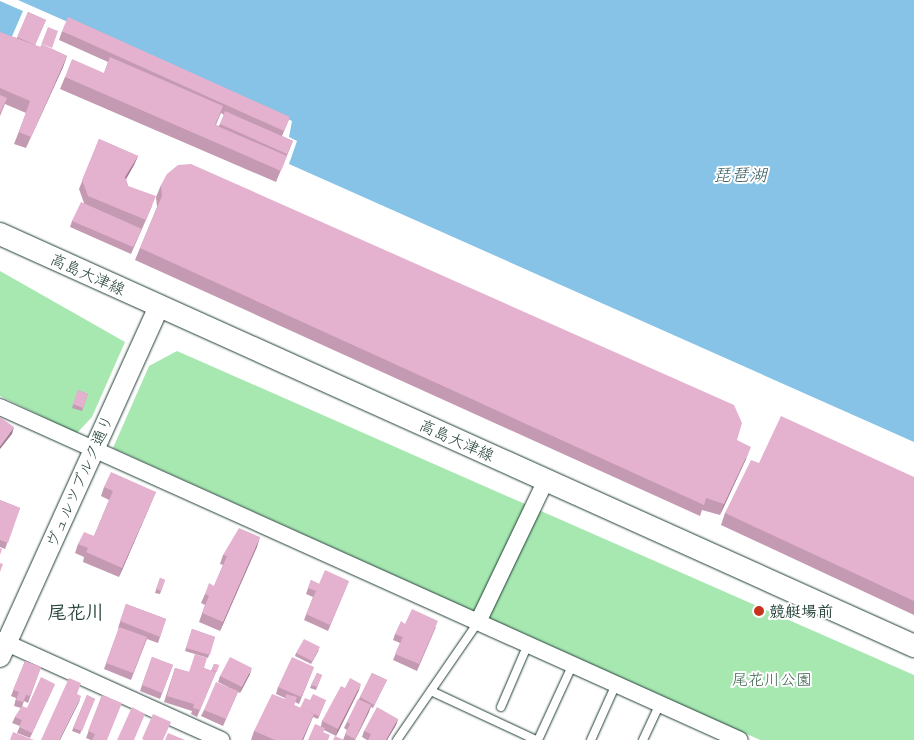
<!DOCTYPE html>
<html>
<head>
<meta charset="utf-8">
<style>
  body { margin:0 }
  #map { position:relative; width:914px; height:740px; overflow:hidden; background:#fff; font-family:"Patrick Hand","Klee One",sans-serif }
  div>[style] { position:absolute }
  .green>* { inset:0; background:#a7e8b1 }
  .water>* { inset:0; background:#86c3e6 }
  .roads { filter:drop-shadow(0 0 1px #1f3d34) drop-shadow(0 0 1px #1f3d34) }
  .service>* { height:8px; margin:-4px; padding:0 4px; transform-origin:4px; border-radius:4px; background:#fff }
  .minor>* { height:16px; margin:-8px; padding:0 8px; transform-origin:8px; border-radius:8px; background:#fff }
  .tertiary>* { height:20px; margin:-10px; padding:0 10px; transform-origin:10px; border-radius:10px; background:#fff }
  .secondary>* { height:22px; margin:-11px; padding:0 11px; transform-origin:11px; border-radius:11px; background:#fff }
  .wall>* { inset:0; background:#c499b2 }
  .shaded-wall>* { inset:0; background:#a07d91 }
  .building>* { inset:0; background:#e4b2cf }
  .dots>* { width:14px; height:14px; translate:-50% -50%; box-sizing:border-box; border:2px solid #fff; border-radius:50% }
  span { translate:-50% -50%; white-space:nowrap; text-align:center; line-height:1.15; -webkit-text-stroke:4px #fff; paint-order:stroke }
  .street-label { font-size:16px; color:#1f3d34 }
  .poi-label { font-size:16px; color:#1f3d34; font-weight:700 }
  .left { translate:0 -50%; text-align:left }
  .park-label { font-size:16px; color:#3a5f4d }
  .water-label { font-size:18px; color:#395e60; font-style:italic }
  .quarter-label { font-size:19px; color:#1f3d34; font-weight:700 }
</style>
</head>
<body>
<div id="map">
  <div class="green">
    <div style="clip-path:polygon(0 271px,125px 342px,92px 417px,77px 433px,0 396px)"></div>
    <div style="clip-path:polygon(177px 351px,914px 675px,914px 740px,760px 740px,113px 448px,149px 366px)"></div>
  </div>
  <div class="water">
    <div style="clip-path:polygon(18px 0,914px 0,914px 442px,289px 164px,297px 141px,289px 137px,292px 121px)"></div>
    <div style="clip-path:polygon(0 1px,23px 11px,10px 41px,0 37px)"></div>
  </div>
  <div class="roads">
    <div class="service">
      <div style="left:431px;top:691px;width:116px;rotate:25deg"></div>
      <div style="left:501px;top:707px;width:69px;rotate:-66.8deg"></div>
      <div style="left:397px;top:740px;width:143px;rotate:-55.5deg"></div>
      <div style="left:538px;top:740px;width:84px;rotate:-65.3deg"></div>
      <div style="left:591px;top:740px;width:61px;rotate:-65.9deg"></div>
      <div style="left:643px;top:740px;width:40px;rotate:-65deg"></div>
    </div>
    <div class="minor">
      <div style="left:0;top:407px;width:811px;rotate:24.23deg"></div>
      <div style="left:478px;top:622px;width:157px;rotate:-64.4deg"></div>
      <div style="left:0;top:640px;width:243px;rotate:24.3deg"></div>
    </div>
    <div class="tertiary">
      <div style="left:0;top:657px;width:385px;rotate:-65.6deg"></div>
    </div>
    <div class="secondary">
      <div style="left:0;top:234px;width:1003px;rotate:24.26deg"></div>
    </div>
  </div>
  <div class="wall">
    <div style="clip-path:polygon(28px 12px,46px 20px,35px 45px,40px 47px,52px 49px,67px 56px,63px 67px,26px 148px,14px 144px,26px 113px,5px 104px,0 116px,0 33px,17px 38px)"></div>
    <div style="clip-path:polygon(evenodd,62px 31px,290px 117px,282px 136px,293px 141px,276px 182px,60px 89px,65px 77px,104px 73px,108px 62px,59px 40px,62px 31px,221px 113px,224px 115px,219px 126px,216px 125px,221px 113px)"></div>
    <div style="clip-path:polygon(99px 139px,138px 156px,134px 165px,126px 179px,128px 186px,152px 206px,142px 229px,136px 226px,142px 229px,131px 254px,70px 227px,72px 221px,84px 203px,79px 189px)"></div>
    <div style="clip-path:polygon(161px 185px,737px 440px,746px 459px,720px 515px,702px 510px,700px 516px,135px 260px,157px 207px,156px 197px)"></div>
    <div style="clip-path:polygon(78px 390px,88px 394px,82px 411px,72px 408px)"></div>
    <div style="clip-path:polygon(759px 463px,914px 477px,914px 615px,721px 525px,725px 513px)"></div>
    <div style="clip-path:polygon(104px 487px,156px 492px,119px 577px,83px 562px,84px 557px,75px 553px,78px 544px,94px 536px,109px 500px,101px 496px)"></div>
    <div style="clip-path:polygon(0 500px,20px 508px,5px 549px,0 547px)"></div>
    <div style="clip-path:polygon(260px 537px,220px 631px,199px 622px,205px 605px,201px 603px,205px 594px,214px 586px,223px 565px,220px 564px,223px 555px)"></div>
    <div style="clip-path:polygon(160px 578px,165px 580px,160px 594px,155px 593px)"></div>
    <div style="clip-path:polygon(311px 580px,319px 584px,349px 581px,328px 631px,304px 620px,313px 597px,306px 594px)"></div>
    <div style="clip-path:polygon(126px 604px,166px 619px,158px 643px,147px 639px,131px 680px,104px 669px,119px 628px,118px 628px)"></div>
    <div style="clip-path:polygon(405px 624px,436px 627px,417px 671px,393px 660px,400px 643px,393px 640px,395px 634px)"></div>
    <div style="clip-path:polygon(192px 629px,215px 637px,208px 658px,185px 651px)"></div>
    <div style="clip-path:polygon(319px 650px,311px 664px,295px 656px,296px 653px)"></div>
    <div style="clip-path:polygon(152px 657px,173px 665px,160px 699px,140px 691px)"></div>
    <div style="clip-path:polygon(25px 661px,41px 667px,28px 703px,24px 701px,22px 707px,27px 708px,55px 684px,30px 738px,17px 733px,20px 726px,12px 723px,15px 717px,21px 708px,14px 706px,16px 698px,11px 696px)"></div>
    <div style="clip-path:polygon(214px 664px,219px 665px,197px 717px,191px 714px,192px 711px,164px 702px,175px 668px,189px 672px,204px 668px,211px 671px)"></div>
    <div style="clip-path:polygon(314px 667px,299px 704px,295px 702px,294px 705px,300px 708px,310px 700px,326px 700px,318px 719px,313px 717px,303px 740px,251px 740px,254px 731px,285px 699px,285px 698px,276px 694px,278px 687px)"></div>
    <div style="clip-path:polygon(317px 673px,322px 675px,316px 690px,310px 688px)"></div>
    <div style="clip-path:polygon(372px 673px,387px 680px,373px 708px,371px 707px,355px 740px,333px 740px,343px 740px,347px 730px,344px 728px,347px 722px,359px 699px)"></div>
    <div style="clip-path:polygon(250px 674px,240px 693px,238px 692px,223px 726px,201px 716px,204px 710px,228px 687px,218px 682px,220px 676px)"></div>
    <div style="clip-path:polygon(345px 688px,359px 690px,336px 736px,324px 730px,323px 732px,308px 740px,321px 726px,322px 721px)"></div>
    <div style="clip-path:polygon(87px 695px,95px 699px,80px 734px,72px 731px)"></div>
    <div style="clip-path:polygon(102px 695px,107px 740px,91px 740px,86px 738px)"></div>
    <div style="clip-path:polygon(398px 719px,396px 725px,387px 740px,367px 740px,362px 737px,364px 731px)"></div>
  </div>
  <div class="shaded-wall">
    <div style="clip-path:polygon(67px 56px,63px 67px,26px 148px,31px 137px)"></div>
    <div style="clip-path:polygon(138px 156px,134px 165px,122px 186px,125px 177px)"></div>
    <div style="clip-path:polygon(14px 427px,12px 434px,0 449px,0 446px)"></div>
    <div style="clip-path:polygon(751px 447px,746px 459px,720px 515px,724px 504px)"></div>
    <div style="clip-path:polygon(156px 492px,152px 501px,119px 577px,122px 568px)"></div>
    <div style="clip-path:polygon(260px 537px,257px 547px,220px 631px,223px 622px)"></div>
    <div style="clip-path:polygon(252px 668px,250px 674px,240px 693px,242px 687px)"></div>
    <div style="clip-path:polygon(361px 684px,359px 690px,336px 736px,338px 729px)"></div>
    <div style="clip-path:polygon(81px 696px,79px 702px,60px 740px,59px 740px)"></div>
    <div style="clip-path:polygon(371px 705px,369px 712px,355px 740px)"></div>
    <div style="clip-path:polygon(314px 714px,303px 740px,302px 740px)"></div>
    <div style="clip-path:polygon(398px 719px,396px 725px,387px 740px,386px 740px)"></div>
  </div>
  <div class="building">
    <div style="clip-path:polygon(28px 12px,46px 20px,35px 45px,17px 37px)"></div>
    <div style="clip-path:polygon(68px 17px,290px 117px,284px 131px,62px 31px)"></div>
    <div style="clip-path:polygon(48px 27px,58px 31px,52px 48px,42px 44px,41px 45px)"></div>
    <div style="clip-path:polygon(0 32px,40px 47px,42px 44px,67px 56px,31px 137px,19px 132px,30px 101px,0 88px)"></div>
    <div style="clip-path:polygon(110px 57px,223px 106px,215px 125px,287px 156px,281px 171px,65px 77px,72px 59px,104px 73px)"></div>
    <div style="clip-path:polygon(0 95px,7px 98px,0 113px)"></div>
    <div style="clip-path:polygon(225px 111px,293px 141px,287px 154px,220px 124px)"></div>
    <div style="clip-path:polygon(99px 139px,138px 156px,125px 177px,128px 186px,156px 196px,146px 220px,88px 196px,82px 180px)"></div>
    <div style="clip-path:polygon(191px 164px,734px 405px,742px 423px,737px 440px,751px 447px,724px 504px,706px 498px,704px 505px,140px 248px,162px 196px,161px 185px,167px 174px,178px 165px)"></div>
    <div style="clip-path:polygon(81px 202px,142px 229px,133px 247px,72px 221px)"></div>
    <div style="clip-path:polygon(78px 390px,88px 394px,83px 408px,73px 404px)"></div>
    <div style="clip-path:polygon(781px 416px,914px 477px,914px 601px,725px 513px,751px 460px,759px 463px)"></div>
    <div style="clip-path:polygon(0 417px,14px 427px,0 446px)"></div>
    <div style="clip-path:polygon(111px 472px,156px 492px,122px 568px,86px 552px,88px 548px,78px 544px,84px 532px,94px 536px,113px 491px,104px 487px)"></div>
    <div style="clip-path:polygon(0 500px,20px 508px,8px 543px,0 540px)"></div>
    <div style="clip-path:polygon(239px 528px,260px 537px,223px 622px,202px 613px,209px 596px,205px 594px,209px 583px,214px 586px,227px 556px,223px 555px)"></div>
    <div style="clip-path:polygon(0 548px,2px 549px,0 555px)"></div>
    <div style="clip-path:polygon(0 563px,3px 564px,0 572px)"></div>
    <div style="clip-path:polygon(325px 570px,349px 581px,330px 625px,306px 614px,316px 591px,308px 588px,311px 580px,319px 584px)"></div>
    <div style="clip-path:polygon(160px 578px,165px 580px,161px 591px,156px 589px)"></div>
    <div style="clip-path:polygon(126px 604px,166px 619px,160px 637px,120px 621px)"></div>
    <div style="clip-path:polygon(412px 609px,438px 621px,419px 664px,395px 654px,403px 637px,395px 634px,401px 621px,405px 624px)"></div>
    <div style="clip-path:polygon(119px 627px,147px 637px,133px 673px,106px 663px)"></div>
    <div style="clip-path:polygon(192px 629px,215px 637px,210px 655px,186px 648px)"></div>
    <div style="clip-path:polygon(304px 639px,320px 647px,312px 661px,296px 653px)"></div>
    <div style="clip-path:polygon(195px 654px,207px 658px,204px 668px,216px 672px,200px 710px,193px 708px,194px 704px,167px 696px,175px 668px,189px 672px)"></div>
    <div style="clip-path:polygon(152px 657px,173px 665px,162px 693px,142px 685px)"></div>
    <div style="clip-path:polygon(230px 657px,252px 668px,242px 687px,220px 676px)"></div>
    <div style="clip-path:polygon(292px 657px,314px 667px,301px 697px,278px 687px)"></div>
    <div style="clip-path:polygon(25px 661px,41px 667px,30px 696px,26px 695px,23px 702px,16px 700px,19px 692px,13px 690px)"></div>
    <div style="clip-path:polygon(214px 664px,219px 665px,217px 672px,212px 670px)"></div>
    <div style="clip-path:polygon(317px 673px,322px 675px,317px 687px,311px 685px)"></div>
    <div style="clip-path:polygon(372px 673px,387px 680px,374px 705px,360px 697px)"></div>
    <div style="clip-path:polygon(41px 677px,55px 684px,32px 733px,19px 727px,22px 720px,15px 717px,22px 706px,27px 708px)"></div>
    <div style="clip-path:polygon(69px 678px,81px 683px,77px 694px,81px 696px,59px 740px,41px 740px)"></div>
    <div style="clip-path:polygon(350px 678px,361px 684px,338px 729px,322px 721px,341px 686px,345px 688px)"></div>
    <div style="clip-path:polygon(216px 682px,238px 691px,226px 719px,204px 710px)"></div>
    <div style="clip-path:polygon(272px 694px,285px 699px,286px 694px,297px 697px,294px 705px,314px 714px,302px 740px,275px 740px,254px 731px)"></div>
    <div style="clip-path:polygon(313px 694px,326px 700px,319px 716px,300px 708px,305px 698px,310px 700px)"></div>
    <div style="clip-path:polygon(87px 695px,95px 699px,82px 731px,73px 728px)"></div>
    <div style="clip-path:polygon(102px 695px,122px 703px,107px 740px,92px 740px,95px 734px,88px 731px)"></div>
    <div style="clip-path:polygon(358px 699px,371px 705px,355px 739px,345px 734px,350px 724px,347px 722px)"></div>
    <div style="clip-path:polygon(132px 707px,145px 714px,134px 740px,117px 740px)"></div>
    <div style="clip-path:polygon(377px 707px,398px 719px,386px 740px,368px 740px,371px 734px,364px 731px)"></div>
    <div style="clip-path:polygon(153px 714px,171px 722px,163px 740px,144px 740px,142px 739px)"></div>
    <div style="clip-path:polygon(315px 724px,325px 728px,323px 732px,330px 735px,328px 740px,308px 740px)"></div>
    <div style="clip-path:polygon(13px 732px,34px 740px,10px 740px)"></div>
    <div style="clip-path:polygon(168px 733px,185px 740px,165px 740px)"></div>
    <div style="clip-path:polygon(335px 736px,344px 740px,333px 740px)"></div>
  </div>
  <div class="dots">
    <div style="left:759px;top:611px;background:#c8321e"></div>
  </div>
  <div class="street-label">
    <span style="left:88px;top:274px;rotate:24deg">高島大津線</span>
    <span style="left:457px;top:440px;rotate:24deg">高島大津線</span>
    <span style="left:79px;top:481px;rotate:-66deg">ヴュルツブルク通り</span>
  </div>
  <div class="poi-label">
    <span class="left" style="left:769px;top:611px">競艇場前</span>
  </div>
  <div class="park-label">
    <span style="left:772px;top:679px">尾花川公園</span>
  </div>
  <div class="water-label">
    <span style="left:740px;top:175px">琵琶湖</span>
  </div>
  <div class="quarter-label">
    <span style="left:76px;top:613px">尾花川</span>
  </div>
</div>
</body>
</html>
